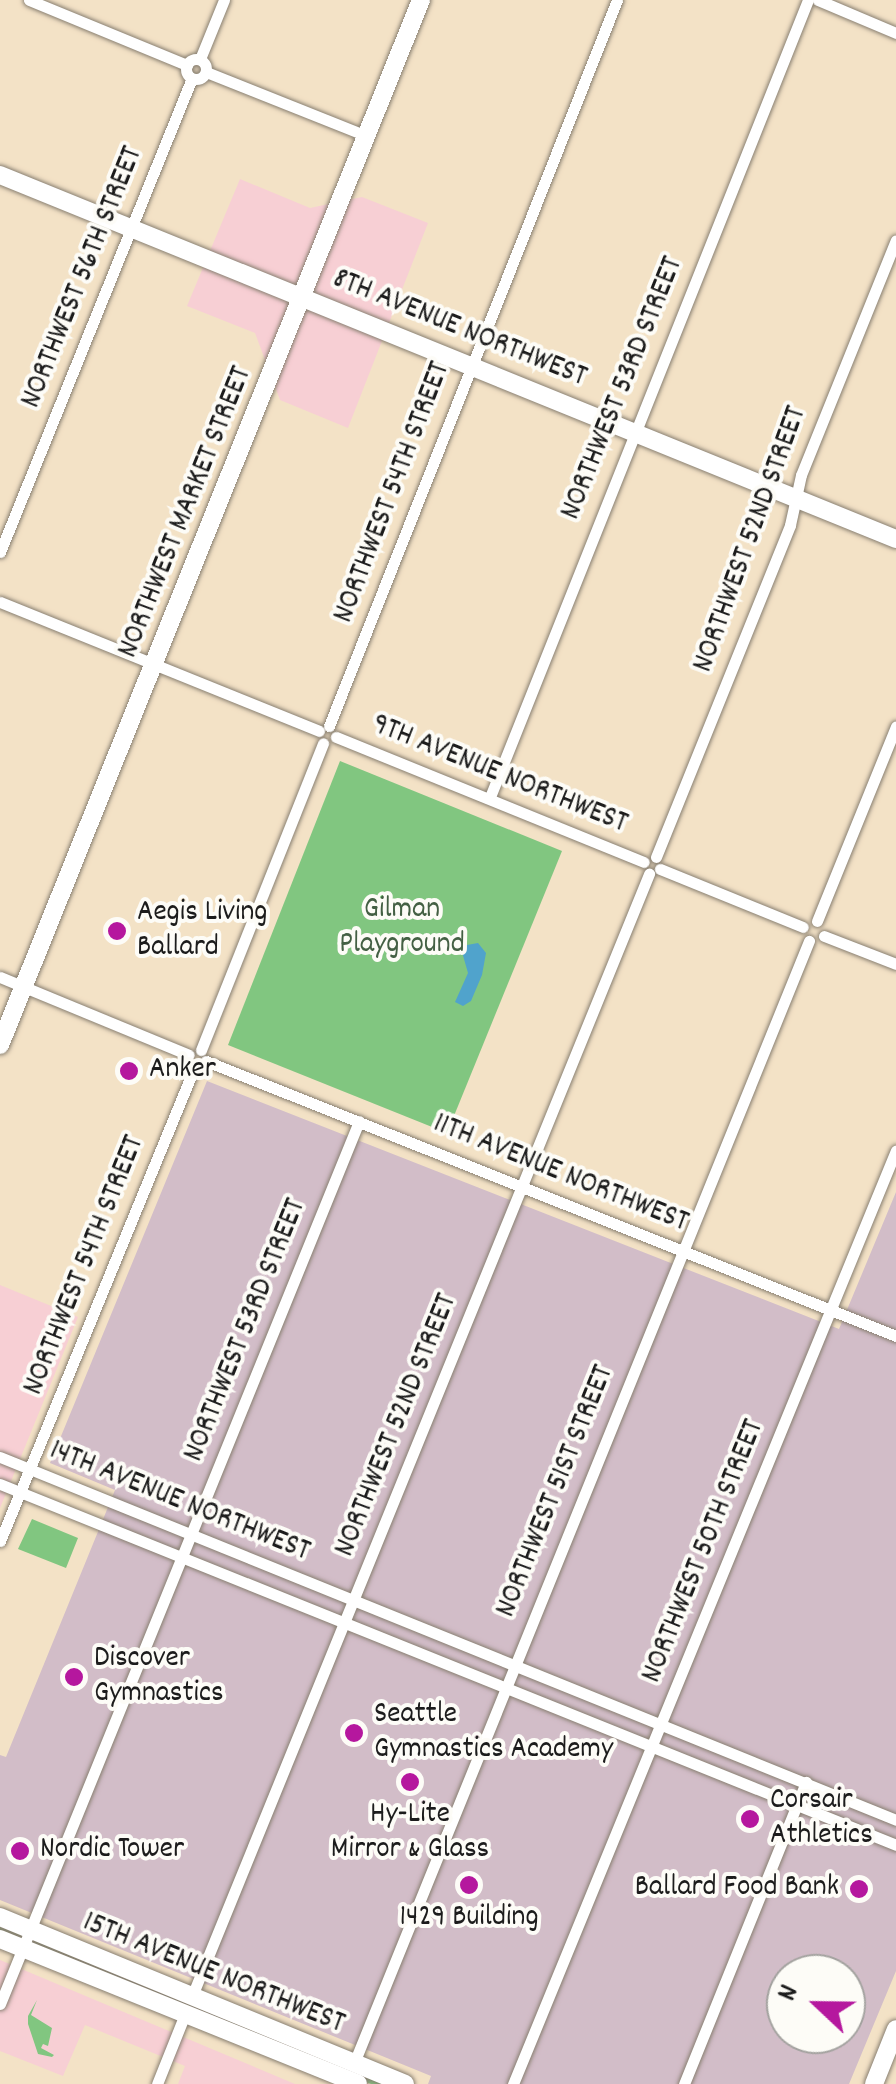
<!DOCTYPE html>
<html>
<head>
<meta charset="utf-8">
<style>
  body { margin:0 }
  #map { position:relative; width:896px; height:2084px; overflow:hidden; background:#f3e2c6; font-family:Dekko,sans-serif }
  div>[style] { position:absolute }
  .built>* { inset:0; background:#f7cfd4 }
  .industrial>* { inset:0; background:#d2bdc8 }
  .green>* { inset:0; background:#81c680 }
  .water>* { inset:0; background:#50a3cc }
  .roads { filter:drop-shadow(0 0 2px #887f71) drop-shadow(0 0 2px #887f71) }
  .minor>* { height:11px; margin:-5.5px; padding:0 5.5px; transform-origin:5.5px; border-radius:5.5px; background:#fff }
  .minor>.ring { margin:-5.5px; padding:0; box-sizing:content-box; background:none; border:11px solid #fff; border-radius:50% }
  .secondary>* { height:18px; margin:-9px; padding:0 9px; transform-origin:9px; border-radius:9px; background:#fff }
  .primary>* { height:18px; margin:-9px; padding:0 9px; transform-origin:9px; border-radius:9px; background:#fff }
  .dots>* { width:28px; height:28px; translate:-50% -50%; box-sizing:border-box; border:5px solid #fdfcf7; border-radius:50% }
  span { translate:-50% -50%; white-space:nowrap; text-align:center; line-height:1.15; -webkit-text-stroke:8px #fdfcf7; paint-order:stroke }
  .street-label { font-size:30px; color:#1c1c1c }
  .park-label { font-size:30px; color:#446044 }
  .poi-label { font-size:30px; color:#1c1c1c }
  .left { translate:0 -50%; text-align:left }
  .right { translate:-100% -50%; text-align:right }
  .north { position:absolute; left:766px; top:1954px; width:100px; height:100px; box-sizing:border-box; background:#fdfcf7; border:2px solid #a3a29f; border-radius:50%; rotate:292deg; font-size:28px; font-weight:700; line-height:40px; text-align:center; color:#1c1c1c }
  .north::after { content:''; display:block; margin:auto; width:35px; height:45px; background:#b5179e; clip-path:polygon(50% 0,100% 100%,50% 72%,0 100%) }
</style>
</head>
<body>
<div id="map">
  <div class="built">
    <div style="clip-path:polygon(240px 179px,310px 208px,362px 197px,428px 223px,348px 428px,280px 400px,255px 333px,187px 306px)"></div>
    <div style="clip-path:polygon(0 1285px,78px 1317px,0 1508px)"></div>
    <div style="clip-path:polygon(0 1960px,295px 2084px,178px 2084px,185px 2066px,85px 2025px,63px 2076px,0 2051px)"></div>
  </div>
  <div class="industrial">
    <div style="clip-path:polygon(evenodd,207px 1081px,839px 1329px,896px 1192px,896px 1971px,849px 2084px,428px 2084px,431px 2076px,0 1900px,0 1755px,6px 1757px,115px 1490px,50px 1463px,207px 1081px,786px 1974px,846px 1974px,846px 2034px,786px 2034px,786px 1974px)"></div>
  </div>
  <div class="green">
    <div style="clip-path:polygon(340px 761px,562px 851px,447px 1133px,228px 1045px)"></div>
    <div style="clip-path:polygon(32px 1519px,78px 1538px,66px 1568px,18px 1549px)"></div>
    <div style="clip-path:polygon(0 1927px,387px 2084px,371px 2084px,0 1933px)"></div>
    <div style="clip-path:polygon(37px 2000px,31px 2015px,52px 2028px,48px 2046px,43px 2044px,41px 2048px,54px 2055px,52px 2057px,38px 2054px,28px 2024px,28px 2016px)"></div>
  </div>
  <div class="water">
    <div style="clip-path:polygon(478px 943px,486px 953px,482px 975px,471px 1001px,463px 1006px,455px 1002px,468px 973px,462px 952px,467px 945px)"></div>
  </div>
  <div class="roads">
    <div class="minor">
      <div style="left:29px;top:0;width:171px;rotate:22.4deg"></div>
      <div style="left:818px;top:0;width:85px;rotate:22.9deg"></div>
      <div class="ring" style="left:186px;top:59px;width:9px;height:9px"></div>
      <div style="left:200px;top:59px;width:64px;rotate:-67.9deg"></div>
      <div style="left:206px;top:72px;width:173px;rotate:21.7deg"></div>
      <div style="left:0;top:552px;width:511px;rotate:-67.95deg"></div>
      <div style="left:0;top:602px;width:344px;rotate:22deg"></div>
      <div style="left:329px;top:726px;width:781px;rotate:-68.36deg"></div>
      <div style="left:336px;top:737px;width:332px;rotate:22.1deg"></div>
      <div style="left:490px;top:797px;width:858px;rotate:-68.25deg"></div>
      <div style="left:656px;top:857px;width:358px;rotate:-68deg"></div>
      <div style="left:790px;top:525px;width:51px;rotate:-77.6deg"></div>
      <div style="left:801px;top:475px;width:253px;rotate:-68deg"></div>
      <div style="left:660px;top:869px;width:154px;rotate:22.1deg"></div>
      <div style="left:817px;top:921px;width:210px;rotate:-67.9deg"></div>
      <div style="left:824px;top:936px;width:77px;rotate:21.3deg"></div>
      <div style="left:0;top:977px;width:204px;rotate:22.4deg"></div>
      <div style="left:201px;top:1050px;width:330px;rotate:-68.3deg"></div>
      <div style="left:206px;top:1061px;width:743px;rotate:21.73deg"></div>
      <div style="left:0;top:1457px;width:967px;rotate:22.05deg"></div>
      <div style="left:0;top:1484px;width:966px;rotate:21.94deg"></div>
      <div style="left:0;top:1541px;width:513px;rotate:-67.68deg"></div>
      <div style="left:192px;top:1996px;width:1212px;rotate:-67.84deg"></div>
      <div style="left:0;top:2004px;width:953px;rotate:-67.87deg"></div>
      <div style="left:354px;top:2063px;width:1211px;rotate:-67.93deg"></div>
      <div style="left:157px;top:2084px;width:75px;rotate:-68.2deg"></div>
      <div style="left:513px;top:2084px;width:1009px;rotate:-67.7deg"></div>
      <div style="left:684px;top:2084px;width:326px;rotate:-68deg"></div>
    </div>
    <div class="secondary">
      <div style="left:0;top:175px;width:967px;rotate:22.11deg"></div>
      <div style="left:0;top:1045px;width:1127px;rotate:-68.06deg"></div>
      <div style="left:874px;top:2084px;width:59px;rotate:-68.2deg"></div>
    </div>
    <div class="primary">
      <div style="left:0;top:1917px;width:438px;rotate:22.4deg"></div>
      <div style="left:0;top:1939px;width:386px;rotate:22deg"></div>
    </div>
  </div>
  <div class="dots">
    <div style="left:117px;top:931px;background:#b5179e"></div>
    <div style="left:129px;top:1071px;background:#b5179e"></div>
    <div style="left:74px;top:1677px;background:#b5179e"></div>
    <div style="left:354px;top:1733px;background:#b5179e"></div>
    <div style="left:410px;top:1782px;background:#b5179e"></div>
    <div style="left:750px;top:1819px;background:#b5179e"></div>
    <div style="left:20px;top:1851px;background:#b5179e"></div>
    <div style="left:469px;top:1885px;background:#b5179e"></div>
    <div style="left:859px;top:1889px;background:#b5179e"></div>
  </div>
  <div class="street-label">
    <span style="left:84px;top:278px;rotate:-68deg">NORTHWEST 56TH STREET</span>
    <span style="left:459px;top:330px;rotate:22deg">8TH AVENUE NORTHWEST</span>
    <span style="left:624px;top:389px;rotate:-68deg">NORTHWEST 53RD STREET</span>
    <span style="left:394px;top:493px;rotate:-69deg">NORTHWEST 54TH STREET</span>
    <span style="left:187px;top:513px;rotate:-68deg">NORTHWEST MARKET STREET</span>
    <span style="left:752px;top:540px;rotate:-70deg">NORTHWEST 52ND STREET</span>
    <span style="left:499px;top:776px;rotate:22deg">9TH AVENUE NORTHWEST</span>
    <span style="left:560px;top:1175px;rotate:22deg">11TH AVENUE NORTHWEST</span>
    <span style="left:86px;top:1266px;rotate:-68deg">NORTHWEST 54TH STREET</span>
    <span style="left:247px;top:1331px;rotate:-68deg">NORTHWEST 53RD STREET</span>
    <span style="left:398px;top:1426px;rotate:-68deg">NORTHWEST 52ND STREET</span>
    <span style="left:557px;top:1492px;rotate:-68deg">NORTHWEST 51ST STREET</span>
    <span style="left:179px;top:1503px;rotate:22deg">14TH AVENUE NORTHWEST</span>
    <span style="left:705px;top:1552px;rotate:-68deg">NORTHWEST 50TH STREET</span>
    <span style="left:213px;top:1975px;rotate:22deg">15TH AVENUE NORTHWEST</span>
  </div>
  <div class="park-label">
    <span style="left:402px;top:928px">Gilman<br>Playground</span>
  </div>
  <div class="poi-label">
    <span class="left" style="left:137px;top:931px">Aegis Living<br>Ballard</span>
    <span class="left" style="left:149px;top:1071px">Anker</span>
    <span class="left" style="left:94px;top:1677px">Discover<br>Gymnastics</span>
    <span class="left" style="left:374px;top:1733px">Seattle<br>Gymnastics Academy</span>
    <span class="left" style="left:770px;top:1819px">Corsair<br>Athletics</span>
    <span style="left:410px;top:1833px">Hy-Lite<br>Mirror &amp; Glass</span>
    <span class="left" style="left:40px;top:1851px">Nordic Tower</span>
    <span class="right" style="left:839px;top:1889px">Ballard Food Bank</span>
    <span style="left:469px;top:1919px">1429 Building</span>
  </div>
  <div class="north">N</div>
</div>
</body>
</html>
